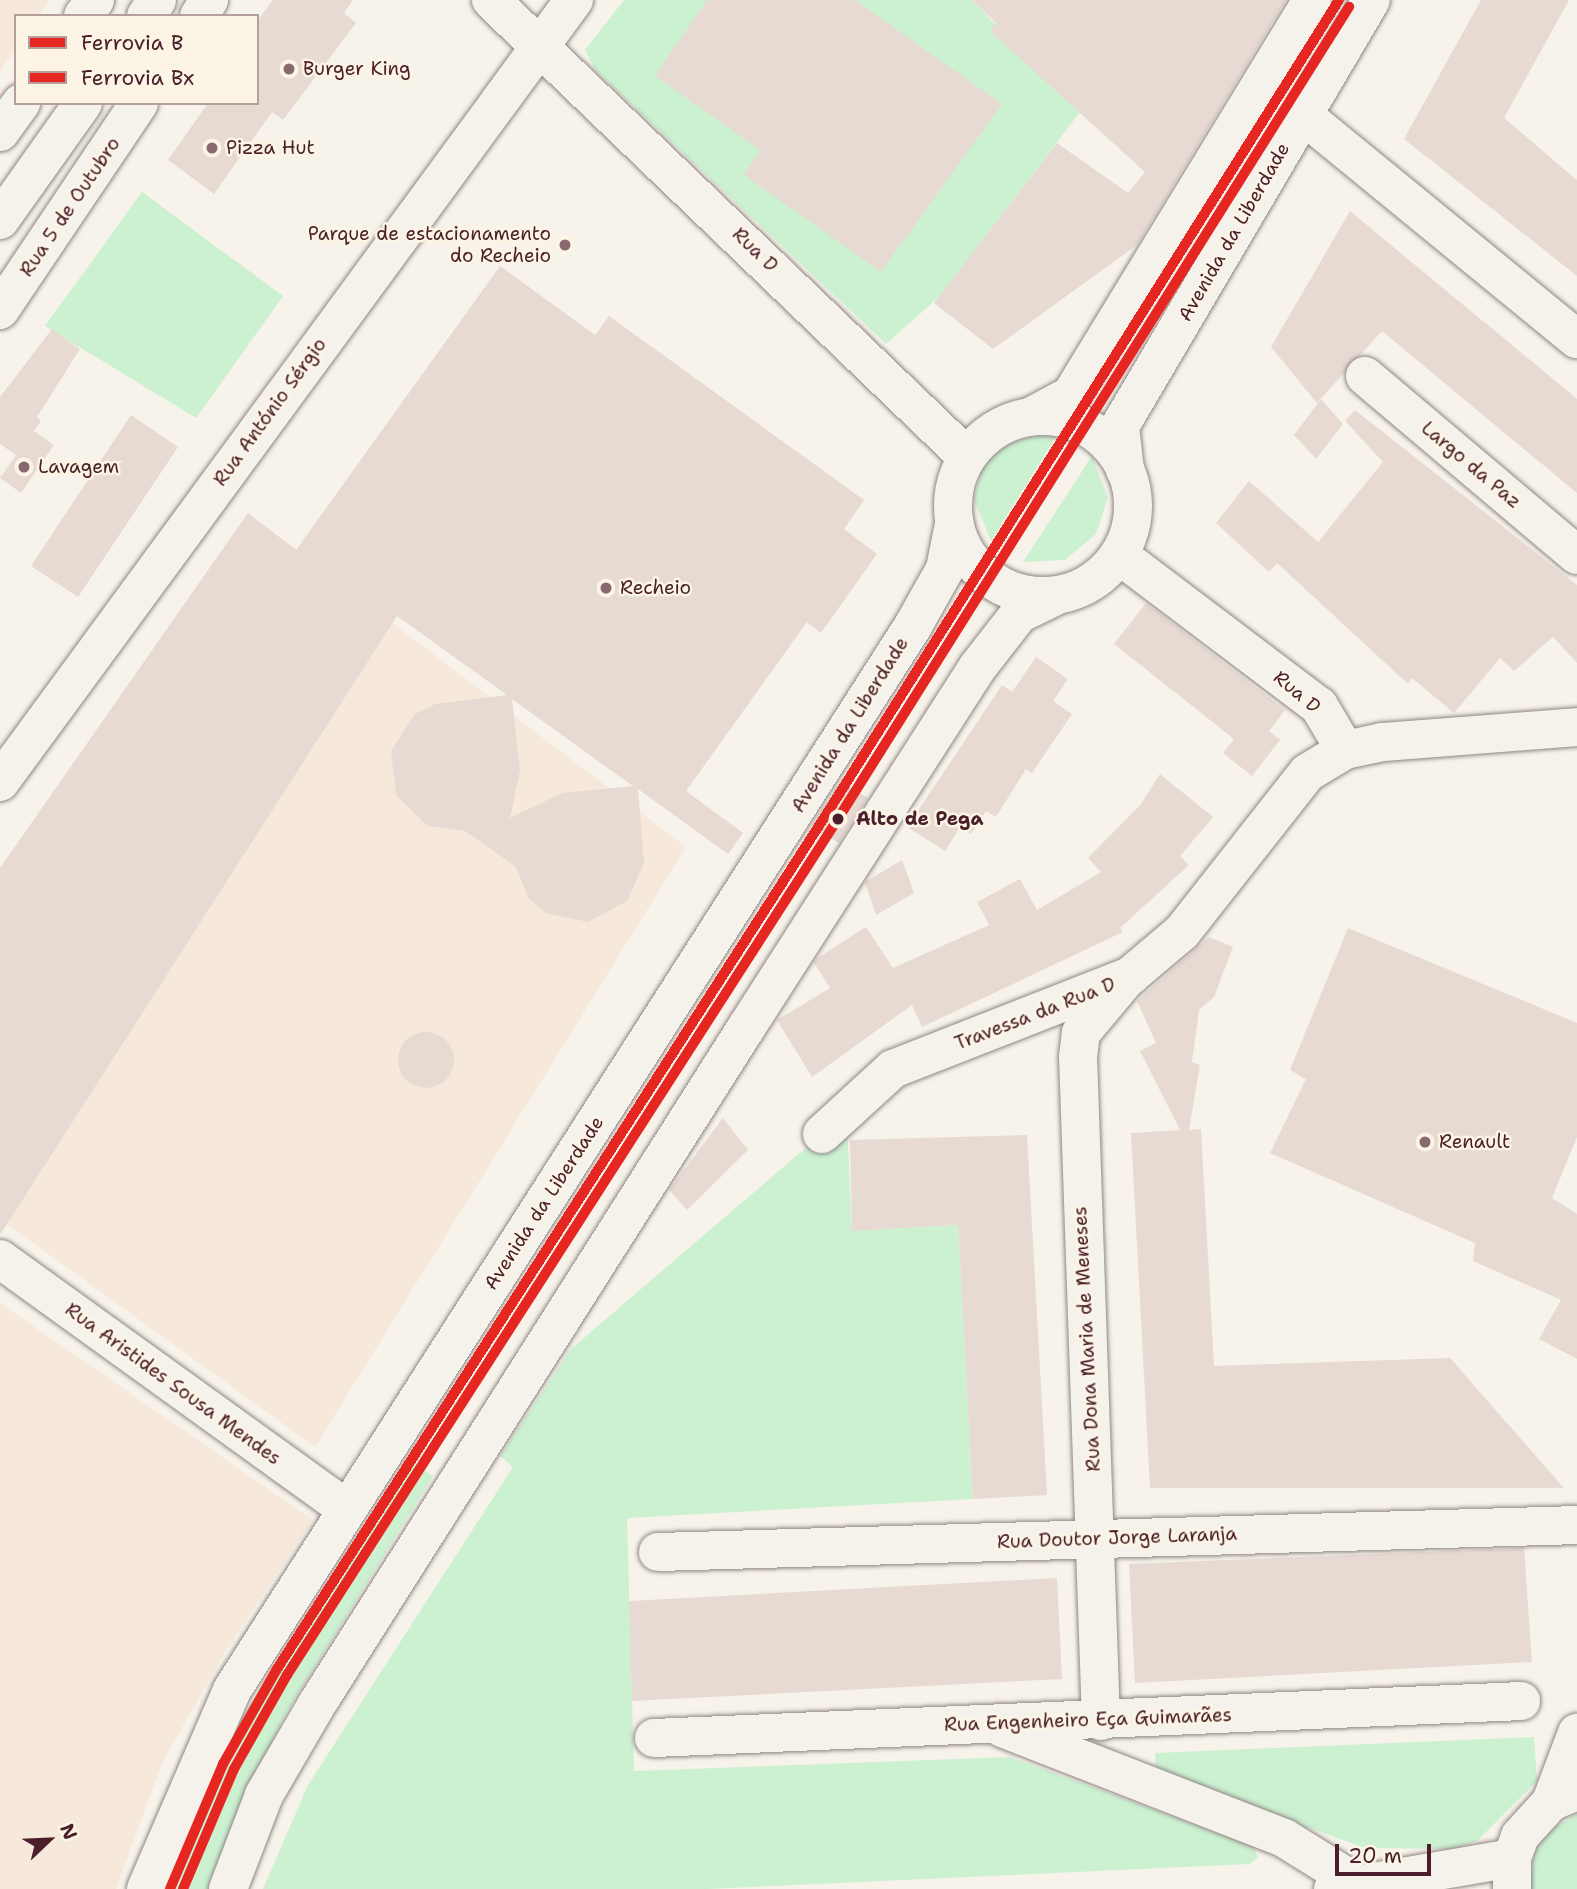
<!DOCTYPE html>
<html>
<head>
<meta charset="utf-8">
<style>
  body { margin:0 }
  #map { position:relative; width:1577px; height:1889px; overflow:hidden; background:#f7f3ea; font-family:"Shantell Sans",sans-serif }
  div>[style] { position:absolute }
  .built>* { inset:0; background:#f6e8da }
  .green>* { inset:0; background:#cbf1d1 }
  .building>* { inset:0; background:#e7dad2 }
  .round { border-radius:50% }
  .roads { filter:drop-shadow(0 0 2px #908684) drop-shadow(0 0 2px #908684) }
  .minor>* { height:38px; margin:-19px; padding:0 19px; transform-origin:19px; border-radius:19px; background:#f5f2ec }
  .minor>.ring { margin:-19px; padding:0; box-sizing:content-box; background:none; border:38px solid #f5f2ec; border-radius:50% }
  .major>* { height:38px; margin:-19px; padding:0 19px; transform-origin:19px; border-radius:19px; background:#f5f2ec }
  .rail-1>* { height:10px; margin:-5px; padding:0 5px; transform-origin:5px; border-radius:5px; background:#e62621 }
  .rail-2>* { height:10px; margin:-5px; padding:0 5px; transform-origin:5px; border-radius:5px; background:#e62621 }
  .dots>* { width:19px; height:19px; translate:-50% -50%; box-sizing:border-box; border:4px solid #fcf5e5; border-radius:50% }
  span { translate:-50% -50%; white-space:nowrap; text-align:center; line-height:1.15; -webkit-text-stroke:5px #fcf5e5; paint-order:stroke }
  .poi-label { font-size:19px; color:#4a1f2b }
  .left { translate:0 -50%; text-align:left }
  .right { translate:-100% -50%; text-align:right }
  .street-label { font-size:19px; color:#4a1f2b }
  .stop-label { font-size:19px; color:#4a1f2b; font-weight:700 }
  .legend { position:absolute; left:14px; top:14px; width:245px; height:91px; box-sizing:border-box; background:#fcf5e5; border:2px solid #b59f9b; margin:0; padding:9px 12px; list-style:none; font-size:21px; color:#4a1f2b }
  .legend li { display:flex; align-items:center; gap:14px; height:35px }
  .legend b { width:35px; border:2px solid #b59f9b }
  .north { position:absolute; left:14px; top:1805px; width:70px; height:70px; -webkit-text-stroke:5px #fcf5e5; paint-order:stroke; rotate:67deg; font-size:19px; font-weight:700; line-height:28px; text-align:center; color:#4a1f2b }
  .north::after { content:''; display:block; margin:auto; width:24px; height:32px; background:#4a1f2b; clip-path:polygon(50% 0,100% 100%,50% 72%,0 100%) }
  .scale { position:absolute; left:1335px; top:1844px; width:96px; height:32px; box-sizing:border-box; border:4px solid #4a1f2b; border-top:0; padding-left:9px; font-size:21px; line-height:24px; white-space:nowrap; color:#4a1f2b; -webkit-text-stroke:5px #fcf5e5; paint-order:stroke }
</style>
</head>
<body>
<div id="map">
  <div class="built">
    <div style="clip-path:polygon(0 0,50px 0,39px 16px,16px 16px,16px 49px,0 71px)"></div>
    <div style="clip-path:polygon(248px 513px,686px 847px,315px 1447px,0 1219px,0 868px)"></div>
    <div style="clip-path:polygon(0 1303px,313px 1520px,225px 1652px,163px 1761px,116px 1889px,0 1889px)"></div>
  </div>
  <div class="green">
    <div style="clip-path:polygon(624px 0,972px 0,1080px 112px,941px 295px,886px 344px,595px 70px,585px 50px)"></div>
    <div style="clip-path:polygon(142px 192px,283px 296px,196px 418px,45px 326px)"></div>
    <div style="clip-path:polygon(1046px 433px,1057px 435px,991px 541px,974px 500px,983px 463px,995px 447px)"></div>
    <div style="clip-path:polygon(1092px 456px,1108px 498px,1096px 534px,1065px 560px,1023px 562px)"></div>
    <div style="clip-path:polygon(847px 1121px,852px 1231px,958px 1225px,973px 1499px,627px 1518px,634px 1771px,1010px 1757px,1253px 1846px,1258px 1857px,1250px 1864px,708px 1889px,263px 1889px,308px 1785px,513px 1467px,500px 1456px,571px 1349px,822px 1134px)"></div>
    <div style="clip-path:polygon(408px 1458px,433px 1476px,283px 1718px,210px 1889px,165px 1889px,229px 1737px)"></div>
    <div style="clip-path:polygon(1534px 1737px,1537px 1781px,1477px 1841px,1454px 1849px,1365px 1848px,1156px 1773px,1155px 1753px)"></div>
    <div style="clip-path:polygon(1577px 1814px,1577px 1889px,1528px 1889px,1534px 1852px,1546px 1832px)"></div>
  </div>
  <div class="building">
    <div style="clip-path:polygon(273px 0,353px 0,344px 13px,356px 23px,283px 120px,272px 112px,214px 194px,168px 160px,208px 103px,259px 103px,257px 21px)"></div>
    <div style="clip-path:polygon(707px 0,855px 0,1002px 104px,881px 272px,744px 175px,760px 150px,655px 76px)"></div>
    <div style="clip-path:polygon(972px 0,1286px 0,1137px 245px,993px 349px,934px 303px,1057px 143px,1128px 193px,1145px 172px,990px 31px,996px 23px)"></div>
    <div style="clip-path:polygon(1481px 0,1569px 0,1504px 118px,1577px 180px,1577px 276px,1404px 139px)"></div>
    <div style="clip-path:polygon(1350px 211px,1577px 399px,1577px 493px,1382px 331px,1317px 403px,1271px 347px)"></div>
    <div style="clip-path:polygon(evenodd,500px 266px,595px 335px,609px 316px,864px 500px,844px 529px,877px 554px,821px 633px,807px 622px,686px 791px,743px 833px,728px 854px,638px 789px,644px 863px,627px 901px,588px 922px,546px 913px,529px 899px,515px 866px,465px 831px,428px 826px,396px 795px,391px 751px,415px 714px,435px 704px,507px 695px,397px 616px,0 1235px,0 868px,248px 513px,296px 550px,500px 266px,512px 699px,616px 774px,633px 786px,562px 793px,510px 818px,520px 770px,512px 699px)"></div>
    <div style="clip-path:polygon(52px 329px,80px 349px,37px 417px,41px 421px,34px 431px,54px 445px,21px 493px,0 478px,16px 455px,0 444px,0 397px)"></div>
    <div style="clip-path:polygon(1321px 399px,1343px 424px,1316px 459px,1294px 435px)"></div>
    <div style="clip-path:polygon(1355px 410px,1577px 585px,1577px 663px,1553px 637px,1514px 671px,1500px 658px,1454px 713px,1412px 678px,1408px 684px,1277px 563px,1269px 572px,1216px 523px,1249px 481px,1318px 542px,1383px 462px,1345px 421px)"></div>
    <div style="clip-path:polygon(131px 415px,178px 447px,78px 597px,31px 566px)"></div>
    <div style="clip-path:polygon(1146px 603px,1285px 710px,1269px 731px,1280px 740px,1252px 776px,1223px 753px,1234px 739px,1114px 644px)"></div>
    <div style="clip-path:polygon(1036px 657px,1068px 679px,1053px 701px,1072px 714px,1032px 773px,1026px 769px,996px 817px,986px 811px,971px 834px,960px 827px,945px 851px,907px 827px,1002px 685px,1012px 692px)"></div>
    <div style="clip-path:polygon(1160px 774px,1213px 817px,1180px 856px,1189px 865px,1120px 928px,1123px 932px,922px 1027px,912px 1005px,812px 1077px,777px 1020px,830px 988px,814px 963px,816px 959px,866px 927px,893px 968px,989px 925px,977px 902px,1020px 879px,1037px 910px,1101px 872px,1088px 858px,1141px 804px)"></div>
    <div style="clip-path:polygon(840px 781px,868px 798px,839px 843px,811px 826px)"></div>
    <div style="clip-path:polygon(902px 860px,914px 893px,876px 915px,865px 882px)"></div>
    <div style="clip-path:polygon(1348px 928px,1577px 1023px,1577px 1137px,1552px 1198px,1577px 1214px,1577px 1359px,1539px 1339px,1561px 1300px,1473px 1261px,1475px 1243px,1270px 1153px,1306px 1079px,1290px 1070px)"></div>
    <div style="clip-path:polygon(1209px 937px,1233px 947px,1214px 997px,1199px 1010px,1192px 1062px,1200px 1065px,1189px 1130px,1201px 1129px,1214px 1366px,1450px 1358px,1564px 1488px,1150px 1488px,1131px 1133px,1180px 1130px,1140px 1051px,1156px 1043px,1137px 1001px)"></div>
    <div class="round" style="left:398px;top:1032px;width:56px;height:56px"></div>
    <div style="clip-path:polygon(723px 1118px,748px 1150px,687px 1210px,669px 1190px)"></div>
    <div style="clip-path:polygon(1027px 1135px,1047px 1495px,973px 1499px,958px 1225px,852px 1231px,850px 1140px)"></div>
    <div style="clip-path:polygon(1524px 1548px,1532px 1662px,1135px 1683px,1129px 1564px)"></div>
    <div style="clip-path:polygon(1057px 1578px,1062px 1679px,632px 1701px,629px 1601px)"></div>
  </div>
  <div class="roads">
    <div class="minor">
      <div style="left:491px;top:0;width:660px;rotate:43.83deg"></div>
      <div style="left:83px;top:16px;width:20px;rotate:-53deg"></div>
      <div style="left:199px;top:16px;width:19px;rotate:-58deg"></div>
      <div style="left:1303px;top:115px;width:354px;rotate:39.3deg"></div>
      <div style="left:0;top:132px;width:36px;rotate:-54deg"></div>
      <div style="left:0;top:310px;width:249px;rotate:-56.1deg"></div>
      <div style="left:1365px;top:376px;width:277px;rotate:40.2deg"></div>
      <div style="left:1032px;top:416px;width:44px;rotate:-28.3deg"></div>
      <div style="left:1071px;top:395px;width:463px;rotate:-58.6deg"></div>
      <div class="ring" style="left:953px;top:416px;width:142px;height:142px"></div>
      <div style="left:1125px;top:470px;width:44px;rotate:-96.5deg"></div>
      <div style="left:1120px;top:426px;width:494px;rotate:-59.5deg"></div>
      <div style="left:1119px;top:555px;width:251px;rotate:37.1deg"></div>
      <div style="left:1319px;top:706px;width:51px;rotate:59.4deg"></div>
      <div style="left:0;top:782px;width:970px;rotate:-53.72deg"></div>
      <div style="left:822px;top:1134px;width:96px;rotate:-42.5deg"></div>
      <div style="left:893px;top:1069px;width:255px;rotate:-21.4deg"></div>
      <div style="left:1130px;top:976px;width:68px;rotate:-40.2deg"></div>
      <div style="left:1182px;top:932px;width:202px;rotate:-51.8deg"></div>
      <div style="left:1307px;top:773px;width:44px;rotate:-31.2deg"></div>
      <div style="left:1345px;top:750px;width:39px;rotate:-12deg"></div>
      <div style="left:1383px;top:742px;width:195px;rotate:-4.4deg"></div>
      <div style="left:0;top:1259px;width:428px;rotate:35.8deg"></div>
      <div style="left:658px;top:1552px;width:919px;rotate:-1.68deg"></div>
      <div style="left:1101px;top:1721px;width:664px;rotate:-91.98deg"></div>
      <div style="left:1078px;top:1057px;width:24px;rotate:-83deg"></div>
      <div style="left:1081px;top:1033px;width:65px;rotate:-50deg"></div>
      <div style="left:1002px;top:1728px;width:303px;rotate:21.3deg"></div>
      <div style="left:1284px;top:1838px;width:87px;rotate:31.9deg"></div>
      <div style="left:654px;top:1738px;width:868px;rotate:-2.44deg"></div>
      <div style="left:146px;top:1889px;width:217px;rotate:-66.6deg"></div>
      <div style="left:232px;top:1690px;width:1263px;rotate:-57.38deg"></div>
      <div style="left:913px;top:626px;width:65px;rotate:-60.7deg"></div>
      <div style="left:945px;top:569px;width:46px;rotate:-78.7deg"></div>
      <div style="left:228px;top:1889px;width:101px;rotate:-69deg"></div>
      <div style="left:264px;top:1795px;width:105px;rotate:-59.8deg"></div>
      <div style="left:317px;top:1704px;width:801px;rotate:-57.6deg"></div>
      <div style="left:746px;top:1028px;width:428px;rotate:-57.3deg"></div>
      <div style="left:977px;top:668px;width:68px;rotate:-52.1deg"></div>
      <div style="left:1019px;top:614px;width:39px;rotate:-26deg"></div>
    </div>
    <div class="major">
      <div style="left:146px;top:16px;width:19px;rotate:-55deg"></div>
      <div style="left:0;top:220px;width:143px;rotate:-54.6deg"></div>
      <div style="left:1551px;top:1802px;width:74px;rotate:-69.4deg"></div>
      <div style="left:1333px;top:1889px;width:182px;rotate:-9.8deg"></div>
      <div style="left:1512px;top:1889px;width:31px;rotate:-90deg"></div>
      <div style="left:1512px;top:1858px;width:23px;rotate:-70deg"></div>
      <div style="left:1520px;top:1836px;width:46px;rotate:-47.6deg"></div>
      <div style="left:1551px;top:1802px;width:28px;rotate:-23deg"></div>
    </div>
  </div>
  <div class="rail-1">
    <div style="left:170px;top:1889px;width:136px;rotate:-67deg"></div>
    <div style="left:223px;top:1764px;width:109px;rotate:-60.4deg"></div>
    <div style="left:277px;top:1669px;width:1025px;rotate:-57.27deg"></div>
    <div style="left:831px;top:807px;width:954px;rotate:-57.81deg"></div>
  </div>
  <div class="rail-2">
    <div style="left:183px;top:1889px;width:130px;rotate:-67deg"></div>
    <div style="left:234px;top:1769px;width:108px;rotate:-60.6deg"></div>
    <div style="left:287px;top:1675px;width:1024px;rotate:-57.24deg"></div>
    <div style="left:841px;top:814px;width:954px;rotate:-57.81deg"></div>
  </div>
  <div class="dots">
    <div style="left:289px;top:69px;background:#87696e"></div>
    <div style="left:212px;top:148px;background:#87696e"></div>
    <div style="left:565px;top:245px;background:#87696e"></div>
    <div style="left:24px;top:467px;background:#87696e"></div>
    <div style="left:606px;top:588px;background:#87696e"></div>
    <div style="left:838px;top:819px;background:#4a1f2b"></div>
    <div style="left:1425px;top:1142px;background:#87696e"></div>
  </div>
  <div class="poi-label">
    <span class="left" style="left:303px;top:69px">Burger King</span>
    <span class="left" style="left:226px;top:148px">Pizza Hut</span>
    <span class="right" style="left:551px;top:245px">Parque de estacionamento<br>do Recheio</span>
    <span class="left" style="left:38px;top:467px">Lavagem</span>
    <span class="left" style="left:620px;top:588px">Recheio</span>
    <span class="left" style="left:1439px;top:1142px">Renault</span>
  </div>
  <div class="street-label">
    <span style="left:70px;top:207px;rotate:-56deg">Rua 5 de Outubro</span>
    <span style="left:1234px;top:232px;rotate:-60deg">Avenida da Liberdade</span>
    <span style="left:755px;top:250px;rotate:44deg">Rua D</span>
    <span style="left:270px;top:412px;rotate:-54deg">Rua António Sérgio</span>
    <span style="left:1471px;top:465px;rotate:40deg">Largo da Paz</span>
    <span style="left:1297px;top:692px;rotate:40deg">Rua D</span>
    <span style="left:850px;top:725px;rotate:-58deg">Avenida da Liberdade</span>
    <span style="left:1035px;top:1014px;rotate:-21deg">Travessa da Rua D</span>
    <span style="left:544px;top:1203px;rotate:-57deg">Avenida da Liberdade</span>
    <span style="left:1087px;top:1339px;rotate:-93deg">Rua Dona Maria de Meneses</span>
    <span style="left:173px;top:1384px;rotate:36deg">Rua Aristides Sousa Mendes</span>
    <span style="left:1117px;top:1538px;rotate:-2deg">Rua Doutor Jorge Laranja</span>
    <span style="left:1088px;top:1720px;rotate:-2deg">Rua Engenheiro Eça Guimarães</span>
  </div>
  <div class="stop-label">
    <span class="left" style="left:856px;top:819px">Alto de Pega</span>
  </div>
  <ul class="legend">
  <li><b style="height:9px;background:#e62621"></b>Ferrovia B</li>
  <li><b style="height:9px;background:#e62621"></b>Ferrovia Bx</li>
  </ul>
  <div class="north">N</div>
  <div class="scale">20 m</div>
</div>
</body>
</html>
